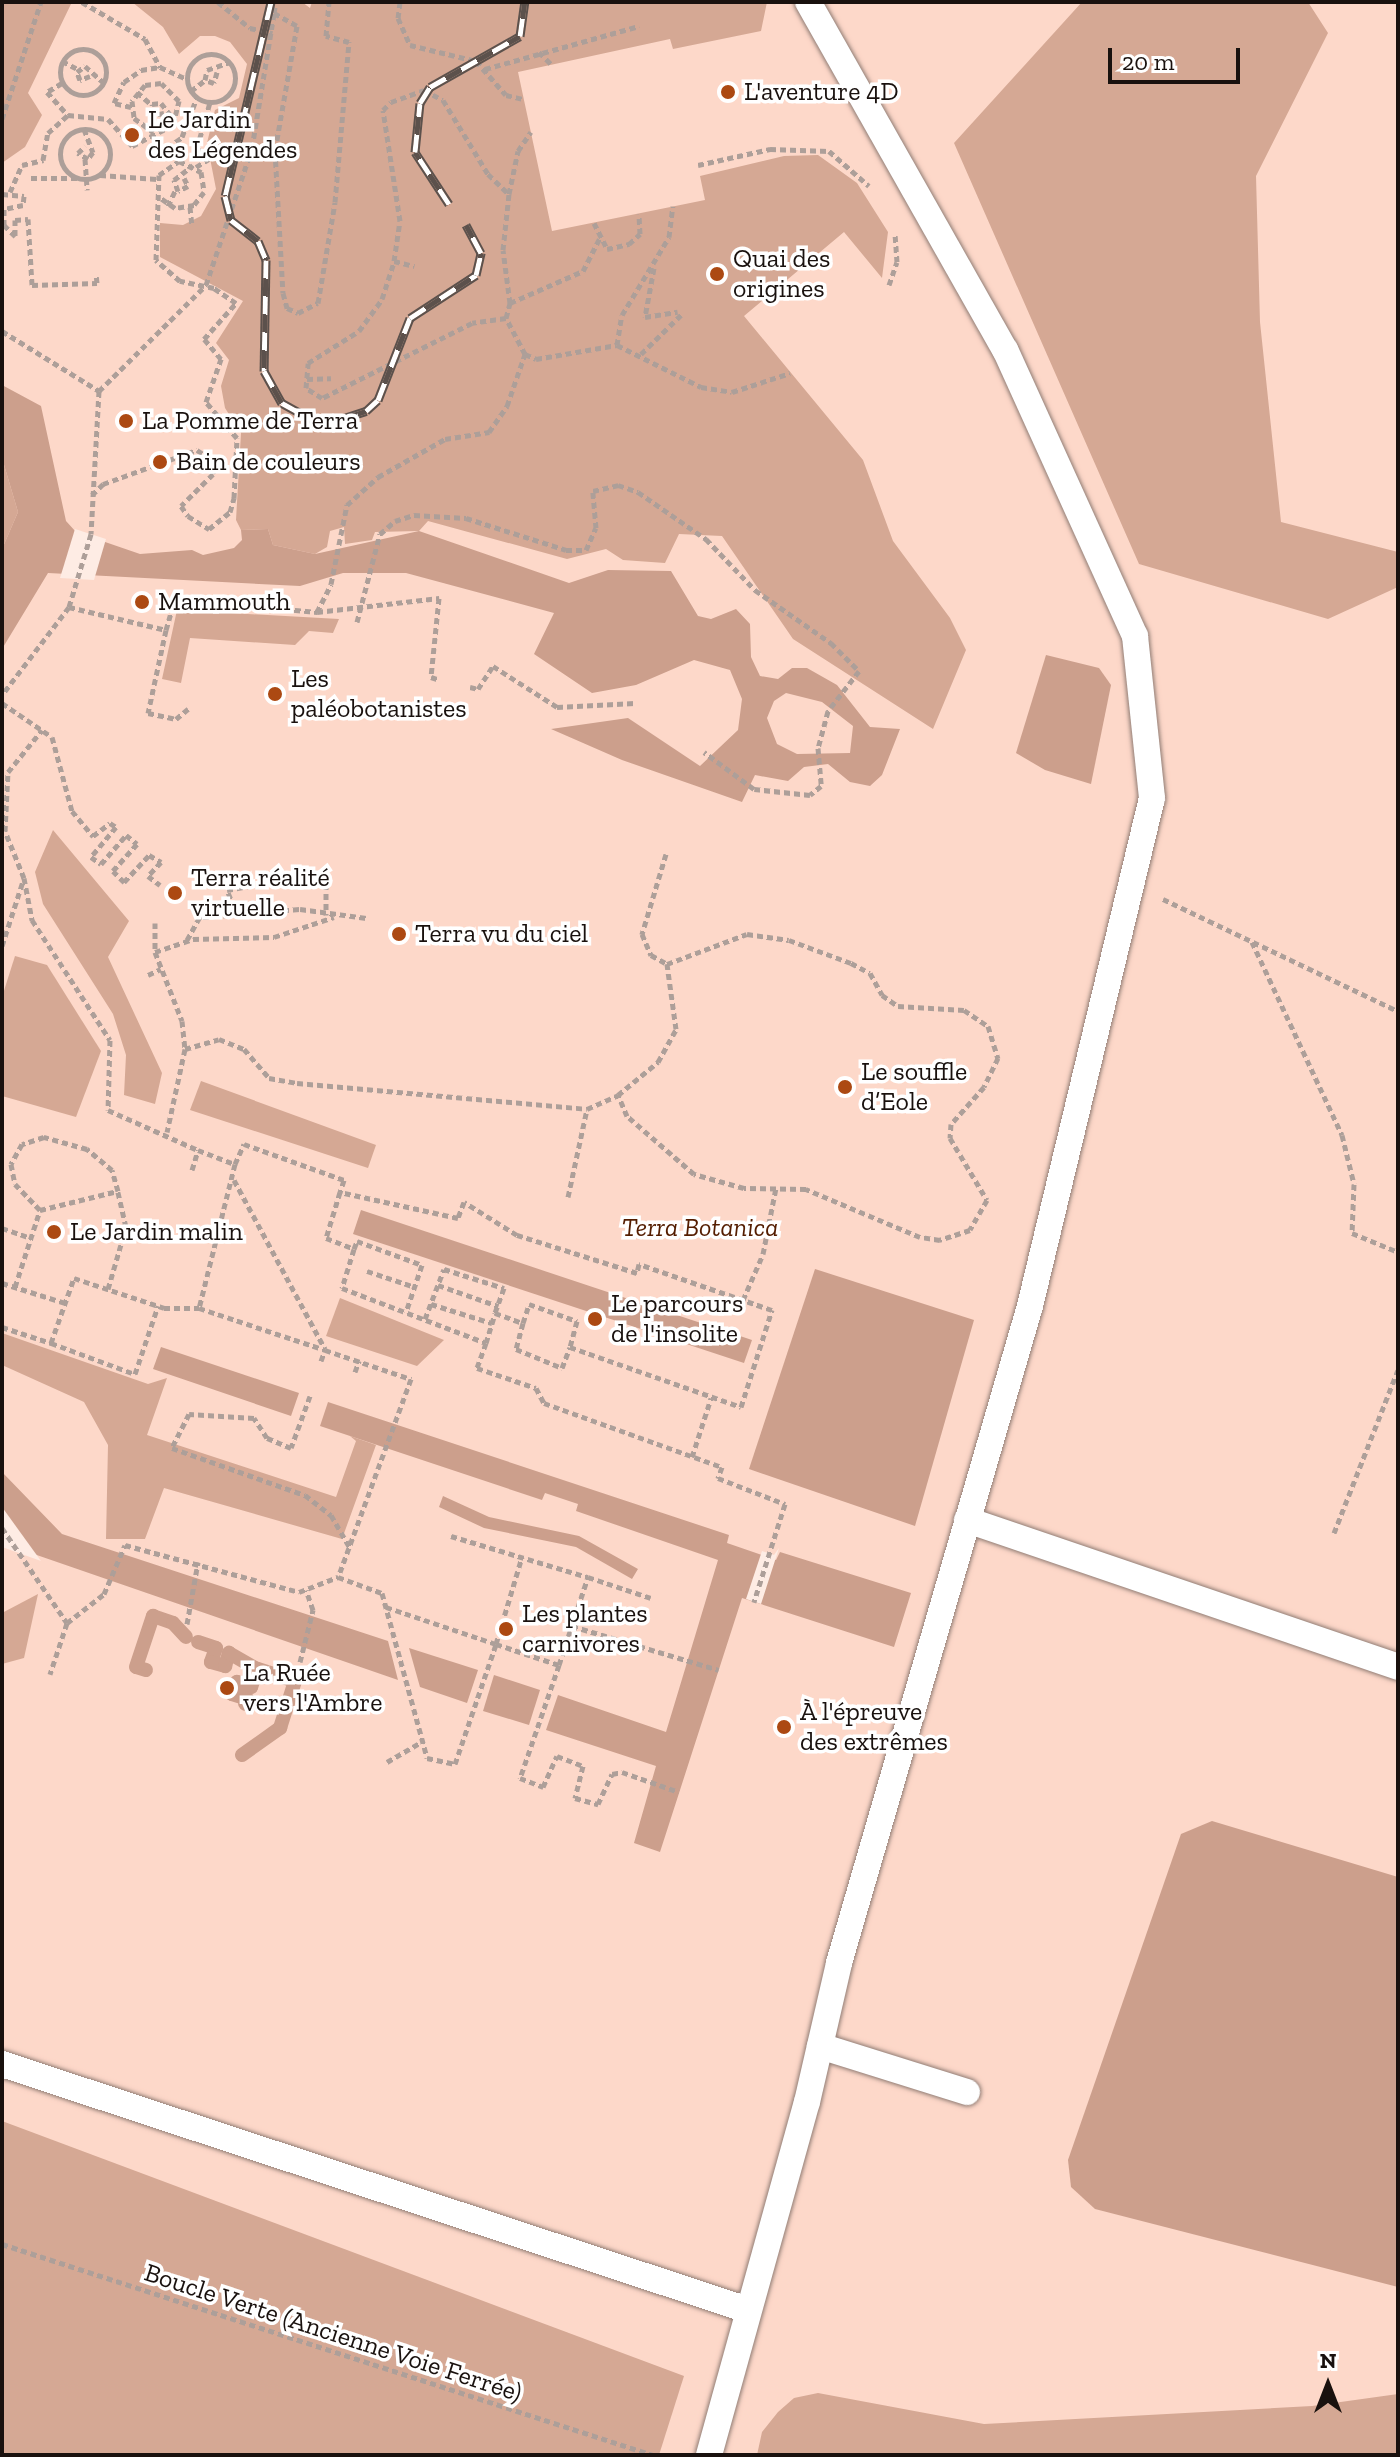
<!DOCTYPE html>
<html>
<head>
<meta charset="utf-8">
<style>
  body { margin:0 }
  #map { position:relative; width:1400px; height:2457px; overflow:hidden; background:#feece4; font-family:"Zilla Slab",serif }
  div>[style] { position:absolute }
  .green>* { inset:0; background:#fdd8c9 }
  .forest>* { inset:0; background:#d5a894 }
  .water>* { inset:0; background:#cc9f8c }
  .pier>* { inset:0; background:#feece4 }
  .stream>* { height:14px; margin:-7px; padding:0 7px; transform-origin:7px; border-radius:7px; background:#cc9f8c }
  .path>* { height:5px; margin-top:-2.5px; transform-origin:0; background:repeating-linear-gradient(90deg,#ad9f99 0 6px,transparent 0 10px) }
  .path>.ring { margin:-2.5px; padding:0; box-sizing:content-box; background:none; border:5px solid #ad9f99; border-radius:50% }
  .roads { filter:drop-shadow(0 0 2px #917d75) drop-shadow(0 0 2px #917d75) }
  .service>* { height:26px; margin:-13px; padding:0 13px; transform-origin:13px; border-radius:13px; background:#fff }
  .rail>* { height:9px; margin-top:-4.5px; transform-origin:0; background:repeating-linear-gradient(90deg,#fff 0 18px,#5c514c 0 36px); box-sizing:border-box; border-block:2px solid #5c514c }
  .dots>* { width:22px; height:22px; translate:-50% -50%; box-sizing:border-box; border:4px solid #fff; border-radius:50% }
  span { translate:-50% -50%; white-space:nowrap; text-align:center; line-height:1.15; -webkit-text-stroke:7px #fff; paint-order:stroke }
  .poi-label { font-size:26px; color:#19110e }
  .left { translate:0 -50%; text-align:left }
  .park-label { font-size:26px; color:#541d00; font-style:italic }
  .street-label { font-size:26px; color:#19110e }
  .frame { position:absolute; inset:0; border:4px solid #19110e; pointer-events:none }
  .north { position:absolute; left:1288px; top:2345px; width:80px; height:80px; -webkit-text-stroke:6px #fff; paint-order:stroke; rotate:0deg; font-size:22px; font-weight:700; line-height:32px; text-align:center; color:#19110e }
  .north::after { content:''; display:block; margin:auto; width:28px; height:36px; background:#19110e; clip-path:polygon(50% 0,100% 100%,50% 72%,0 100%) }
  .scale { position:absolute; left:1108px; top:48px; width:132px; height:36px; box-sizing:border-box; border:4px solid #19110e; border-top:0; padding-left:10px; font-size:24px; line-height:28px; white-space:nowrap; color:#19110e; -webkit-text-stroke:6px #fff; paint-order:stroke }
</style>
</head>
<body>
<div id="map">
  <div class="green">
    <div style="clip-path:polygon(2px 2px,1398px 2px,1398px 2455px,2px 2455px)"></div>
  </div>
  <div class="forest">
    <div style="clip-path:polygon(2px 2px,72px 2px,28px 93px,42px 115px,25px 147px,2px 163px)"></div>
    <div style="clip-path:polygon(132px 2px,302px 2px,310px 8px,312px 2px,767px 2px,761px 31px,673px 49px,670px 39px,518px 72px,552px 231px,705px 200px,700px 176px,784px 156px,818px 155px,857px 183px,888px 232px,882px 278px,844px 232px,744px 316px,863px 460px,893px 541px,950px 618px,966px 650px,933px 729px,793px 639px,722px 536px,679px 534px,665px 563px,623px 560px,606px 549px,567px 559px,428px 521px,419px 531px,375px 532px,372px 540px,345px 544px,344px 527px,330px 531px,327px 547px,315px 554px,273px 545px,268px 529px,241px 530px,236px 520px,241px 433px,225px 408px,221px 386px,229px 360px,216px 343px,243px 301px,160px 257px,160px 223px,183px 225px,201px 216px,216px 189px,207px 143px,215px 110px,239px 98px,247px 64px,230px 42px,215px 36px,200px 36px,179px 54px,163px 27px)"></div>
    <div style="clip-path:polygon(1082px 2px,1308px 2px,1328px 33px,1256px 176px,1260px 322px,1281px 522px,1398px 552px,1398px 587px,1328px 619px,1139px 564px,954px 143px)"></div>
    <div style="clip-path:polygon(2px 458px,18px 512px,2px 549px)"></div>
    <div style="clip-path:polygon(177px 610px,339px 619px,333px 633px,309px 631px,295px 645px,190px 638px,181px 683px,162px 679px)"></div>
    <div style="clip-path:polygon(53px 830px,129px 921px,108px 957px,162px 1073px,155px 1104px,124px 1095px,126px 1055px,113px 1014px,43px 904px,35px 872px)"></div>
    <div style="clip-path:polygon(15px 956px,47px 965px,101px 1051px,76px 1117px,2px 1096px,2px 997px)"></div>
    <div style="clip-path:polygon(201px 1081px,376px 1145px,368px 1168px,190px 1110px)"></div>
    <div style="clip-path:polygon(340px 1298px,444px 1340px,417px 1366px,326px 1336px)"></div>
    <div style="clip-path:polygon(2px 1333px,148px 1384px,167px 1378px,147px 1435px,336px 1497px,356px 1441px,350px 1436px,376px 1445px,342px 1539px,164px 1488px,145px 1539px,106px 1539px,108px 1445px,84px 1402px,2px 1365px)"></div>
    <div style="clip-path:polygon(38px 1594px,24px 1658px,2px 1664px,2px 1613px)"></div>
    <div style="clip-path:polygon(2px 2121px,684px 2376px,659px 2455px,2px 2455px)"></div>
    <div style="clip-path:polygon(818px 2393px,984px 2424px,1312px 2406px,1398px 2394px,1398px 2455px,757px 2455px,762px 2432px,778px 2412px,794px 2398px)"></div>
  </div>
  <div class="water">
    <div style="clip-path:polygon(evenodd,2px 385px,41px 406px,66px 521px,76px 532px,140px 554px,192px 550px,203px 555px,234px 548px,242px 540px,241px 530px,268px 529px,273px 545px,315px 554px,419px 531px,569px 583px,608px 570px,671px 571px,698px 616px,711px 619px,736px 609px,750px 624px,751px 657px,760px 676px,778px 679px,792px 668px,807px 668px,837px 685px,870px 727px,900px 729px,882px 775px,870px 786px,850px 782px,828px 764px,804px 767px,788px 781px,755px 775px,742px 802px,622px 760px,551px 729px,628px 718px,700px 766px,738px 730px,742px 699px,730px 670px,694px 660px,636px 685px,592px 693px,534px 654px,554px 613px,406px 573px,343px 573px,300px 586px,48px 573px,2px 649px,2px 549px,18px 512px,2px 458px,2px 385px,786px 693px,822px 702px,853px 726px,850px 753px,797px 754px,777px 744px,767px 718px,774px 701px,786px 693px)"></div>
    <div style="clip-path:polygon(1046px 655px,1099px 668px,1111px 685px,1091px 784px,1045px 770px,1016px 753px)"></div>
    <div style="clip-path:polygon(361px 1210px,752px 1340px,744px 1363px,353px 1234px)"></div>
    <div style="clip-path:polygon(815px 1269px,974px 1320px,915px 1526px,749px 1469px)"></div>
    <div style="clip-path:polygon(161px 1347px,299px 1393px,291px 1416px,153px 1369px)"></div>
    <div style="clip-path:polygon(328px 1402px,729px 1535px,727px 1543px,776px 1560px,780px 1552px,911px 1593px,894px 1647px,742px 1598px,660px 1852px,634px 1843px,656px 1766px,546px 1730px,558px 1695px,666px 1732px,718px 1560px,576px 1511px,578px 1504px,545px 1493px,542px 1500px,320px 1426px)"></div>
    <div style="clip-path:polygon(2px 1472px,62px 1534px,388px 1641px,398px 1680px,2px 1543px)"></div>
    <div style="clip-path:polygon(443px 1496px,489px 1517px,579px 1536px,638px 1569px,632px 1579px,576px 1547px,484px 1528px,439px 1507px)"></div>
    <div style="clip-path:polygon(409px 1648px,478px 1670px,467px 1703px,420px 1687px)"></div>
    <div style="clip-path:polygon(494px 1675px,540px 1690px,529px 1725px,483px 1711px)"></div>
    <div style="clip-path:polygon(1212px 1821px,1398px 1877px,1398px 2287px,1095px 2209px,1071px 2187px,1068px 2160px,1181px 1834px)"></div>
  </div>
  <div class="pier">
    <div style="clip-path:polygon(75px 529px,106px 539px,94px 580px,60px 578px)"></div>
    <div style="clip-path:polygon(2px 1507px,41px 1561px,2px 1547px)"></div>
    <div style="clip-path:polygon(779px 1548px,761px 1604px,746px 1599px,762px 1551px,774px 1555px)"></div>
  </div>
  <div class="stream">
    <div style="left:198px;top:1642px;width:19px;rotate:18deg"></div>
    <div style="left:216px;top:1648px;width:15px;rotate:110deg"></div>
    <div style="left:211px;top:1662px;width:15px;rotate:16deg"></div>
    <div style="left:225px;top:1666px;width:14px;rotate:-73deg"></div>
    <div style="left:229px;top:1653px;width:32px;rotate:30deg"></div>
    <div style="left:146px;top:1670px;width:10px;rotate:-163deg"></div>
    <div style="left:136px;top:1667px;width:54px;rotate:-71.6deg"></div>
    <div style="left:153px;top:1616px;width:21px;rotate:19deg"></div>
    <div style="left:173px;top:1623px;width:19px;rotate:47deg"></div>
    <div style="left:242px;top:1755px;width:47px;rotate:-35.4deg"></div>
    <div style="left:280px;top:1728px;width:49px;rotate:-72.3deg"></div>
    <div style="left:295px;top:1681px;width:40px;rotate:-162deg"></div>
    <div style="left:257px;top:1669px;width:19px;rotate:108deg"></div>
    <div style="left:251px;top:1687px;width:15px;rotate:-160deg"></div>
    <div style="left:237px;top:1682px;width:13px;rotate:113deg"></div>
    <div style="left:232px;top:1694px;width:16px;rotate:18deg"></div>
    <div style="left:247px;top:1699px;width:5px;rotate:112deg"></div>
  </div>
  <div class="path">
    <div style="left:82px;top:2px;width:73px;rotate:30.4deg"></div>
    <div style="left:145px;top:39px;width:32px;rotate:62deg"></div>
    <div style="left:218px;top:2px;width:41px;rotate:39.1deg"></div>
    <div style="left:250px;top:28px;width:23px;rotate:13deg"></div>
    <div style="left:400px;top:2px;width:16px;rotate:97deg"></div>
    <div style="left:398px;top:18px;width:30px;rotate:66deg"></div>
    <div style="left:410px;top:45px;width:68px;rotate:13.6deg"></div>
    <div style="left:476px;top:61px;width:45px;rotate:48.6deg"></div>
    <div style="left:506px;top:95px;width:17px;rotate:13deg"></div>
    <div style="left:274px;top:13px;width:11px;rotate:-80deg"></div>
    <div class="ring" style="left:60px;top:49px;width:41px;height:41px"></div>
    <div style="left:539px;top:52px;width:17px;rotate:45deg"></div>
    <div class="ring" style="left:187px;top:54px;width:43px;height:43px"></div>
    <div style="left:62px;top:61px;width:18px;rotate:27deg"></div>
    <div style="left:485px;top:69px;width:160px;rotate:-15.6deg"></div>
    <div style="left:217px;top:72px;width:11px;rotate:105deg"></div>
    <div style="left:214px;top:83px;width:9px;rotate:-162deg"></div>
    <div style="left:205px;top:80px;width:10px;rotate:-79deg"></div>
    <div style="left:207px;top:70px;width:24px;rotate:-19deg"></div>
    <div style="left:90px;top:76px;width:11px;rotate:158deg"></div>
    <div style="left:80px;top:80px;width:9px;rotate:-111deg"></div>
    <div style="left:77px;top:72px;width:10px;rotate:-37deg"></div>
    <div style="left:85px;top:66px;width:25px;rotate:42deg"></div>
    <div style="left:62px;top:83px;width:17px;rotate:149deg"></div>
    <div style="left:47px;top:92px;width:31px;rotate:48deg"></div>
    <div style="left:191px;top:91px;width:18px;rotate:-38deg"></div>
    <div style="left:137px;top:92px;width:18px;rotate:41deg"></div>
    <div style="left:131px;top:107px;width:17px;rotate:-167deg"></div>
    <div style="left:114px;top:103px;width:23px;rotate:-65deg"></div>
    <div style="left:124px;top:82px;width:21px;rotate:-35deg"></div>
    <div style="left:141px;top:70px;width:19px;rotate:-9deg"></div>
    <div style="left:160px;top:67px;width:30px;rotate:24deg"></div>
    <div style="left:164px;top:113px;width:10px;rotate:169deg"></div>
    <div style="left:154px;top:115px;width:11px;rotate:-100deg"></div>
    <div style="left:152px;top:104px;width:9px;rotate:-6deg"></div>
    <div style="left:161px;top:103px;width:23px;rotate:52deg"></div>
    <div style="left:2px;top:119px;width:123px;rotate:-71.6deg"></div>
    <div class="ring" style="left:60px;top:129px;width:45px;height:45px"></div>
    <div style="left:84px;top:129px;width:25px;rotate:69deg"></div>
    <div style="left:93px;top:152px;width:9px;rotate:126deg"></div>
    <div style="left:88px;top:159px;width:12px;rotate:-149deg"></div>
    <div style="left:78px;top:153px;width:10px;rotate:-45deg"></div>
    <div style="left:85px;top:159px;width:31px;rotate:86deg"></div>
    <div style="left:151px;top:159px;width:38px;rotate:-35deg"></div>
    <div style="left:182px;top:137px;width:43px;rotate:-69.4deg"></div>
    <div style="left:698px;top:165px;width:74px;rotate:-12.5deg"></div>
    <div style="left:770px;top:149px;width:59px;rotate:1.9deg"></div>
    <div style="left:829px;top:151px;width:53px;rotate:41.2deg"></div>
    <div style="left:196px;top:167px;width:15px;rotate:-32deg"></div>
    <div style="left:209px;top:159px;width:16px;rotate:-137deg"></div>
    <div style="left:197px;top:148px;width:48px;rotate:-74.2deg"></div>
    <div style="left:100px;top:175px;width:57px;rotate:4deg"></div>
    <div style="left:31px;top:178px;width:46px"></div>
    <div style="left:184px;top:178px;width:9px;rotate:63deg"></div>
    <div style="left:188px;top:186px;width:11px;rotate:153deg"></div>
    <div style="left:178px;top:191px;width:12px;rotate:-110deg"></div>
    <div style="left:174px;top:180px;width:24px;rotate:-38deg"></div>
    <div style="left:10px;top:192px;width:30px;rotate:-66deg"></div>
    <div style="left:22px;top:165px;width:22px;rotate:-13deg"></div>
    <div style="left:43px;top:160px;width:27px;rotate:-80deg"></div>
    <div style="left:48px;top:133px;width:27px;rotate:-42deg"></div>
    <div style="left:68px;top:115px;width:40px;rotate:5.7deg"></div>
    <div style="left:108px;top:119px;width:36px;rotate:48deg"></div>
    <div style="left:132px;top:146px;width:46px;rotate:-27.1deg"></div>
    <div style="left:173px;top:125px;width:25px;rotate:-76deg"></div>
    <div style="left:179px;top:101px;width:25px;rotate:-135deg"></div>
    <div style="left:161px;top:83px;width:16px;rotate:173deg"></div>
    <div style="left:145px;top:85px;width:21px;rotate:129deg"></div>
    <div style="left:132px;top:101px;width:17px;rotate:83deg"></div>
    <div style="left:134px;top:118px;width:24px;rotate:36deg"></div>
    <div style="left:2px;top:194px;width:22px;rotate:5deg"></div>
    <div style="left:24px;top:196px;width:9px;rotate:96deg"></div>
    <div style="left:23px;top:205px;width:19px;rotate:168deg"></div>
    <div style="left:4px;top:209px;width:16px;rotate:90deg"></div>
    <div style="left:4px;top:225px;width:16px;rotate:45deg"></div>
    <div style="left:15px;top:236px;width:16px;rotate:-90deg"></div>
    <div style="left:15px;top:220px;width:13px;rotate:-4deg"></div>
    <div style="left:28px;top:219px;width:66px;rotate:86.5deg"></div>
    <div style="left:32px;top:285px;width:65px;rotate:-1.8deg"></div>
    <div style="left:97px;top:283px;width:9px;rotate:-96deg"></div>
    <div style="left:168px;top:206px;width:19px;rotate:-65deg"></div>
    <div style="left:190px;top:207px;width:18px;rotate:84deg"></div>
    <div style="left:594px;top:223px;width:29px;rotate:63deg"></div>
    <div style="left:607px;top:249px;width:23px;rotate:-13deg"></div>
    <div style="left:629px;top:244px;width:15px;rotate:-42deg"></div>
    <div style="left:640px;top:234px;width:20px;rotate:-93deg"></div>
    <div style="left:394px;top:261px;width:21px;rotate:14deg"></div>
    <div style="left:654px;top:268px;width:50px;rotate:100.4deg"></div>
    <div style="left:645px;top:317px;width:33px;rotate:-9deg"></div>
    <div style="left:889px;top:285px;width:24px;rotate:-71deg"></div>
    <div style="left:897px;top:262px;width:28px;rotate:-94deg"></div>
    <div style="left:510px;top:303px;width:53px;rotate:-97.5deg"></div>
    <div style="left:503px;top:250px;width:56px;rotate:-83.9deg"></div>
    <div style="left:509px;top:194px;width:44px;rotate:-78.2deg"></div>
    <div style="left:518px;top:151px;width:23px;rotate:-56deg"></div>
    <div style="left:506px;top:318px;width:34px;rotate:172deg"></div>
    <div style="left:472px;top:323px;width:168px;rotate:153.4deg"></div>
    <div style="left:322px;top:398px;width:19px;rotate:-148deg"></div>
    <div style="left:306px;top:388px;width:25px;rotate:-85deg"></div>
    <div style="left:308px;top:363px;width:60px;rotate:-32.1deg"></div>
    <div style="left:359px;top:331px;width:39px;rotate:-54deg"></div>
    <div style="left:382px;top:299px;width:40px;rotate:-72deg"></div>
    <div style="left:394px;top:261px;width:40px;rotate:-81.5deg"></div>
    <div style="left:400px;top:221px;width:112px;rotate:-98.7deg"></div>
    <div style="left:383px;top:110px;width:11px;rotate:-45deg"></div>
    <div style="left:391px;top:102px;width:35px;rotate:-20deg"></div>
    <div style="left:424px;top:90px;width:21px;rotate:28deg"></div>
    <div style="left:443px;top:100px;width:87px;rotate:58.7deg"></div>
    <div style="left:488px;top:174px;width:29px;rotate:44deg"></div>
    <div style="left:2px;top:331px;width:114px;rotate:31.7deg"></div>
    <div style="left:99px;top:391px;width:143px;rotate:93.2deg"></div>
    <div style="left:91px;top:534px;width:76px;rotate:106.8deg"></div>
    <div style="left:69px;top:607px;width:111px;rotate:127.3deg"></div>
    <div style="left:617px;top:345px;width:94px;rotate:26.6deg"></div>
    <div style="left:701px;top:387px;width:31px;rotate:9deg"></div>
    <div style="left:732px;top:392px;width:61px;rotate:-18.1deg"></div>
    <div style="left:525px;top:354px;width:12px;rotate:24deg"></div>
    <div style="left:536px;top:359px;width:82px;rotate:-9.8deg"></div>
    <div style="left:617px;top:345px;width:30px;rotate:-81deg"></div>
    <div style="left:622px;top:315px;width:91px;rotate:-58.9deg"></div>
    <div style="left:669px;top:237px;width:31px;rotate:-83deg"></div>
    <div style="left:641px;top:354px;width:56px;rotate:-44.3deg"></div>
    <div style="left:307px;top:379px;width:24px;rotate:-2deg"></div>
    <div style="left:99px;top:391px;width:151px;rotate:-44.7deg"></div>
    <div style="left:206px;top:285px;width:145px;rotate:-71.4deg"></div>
    <div style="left:252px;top:148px;width:137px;rotate:-80.7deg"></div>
    <div style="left:274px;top:13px;width:26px;rotate:29deg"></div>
    <div style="left:297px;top:26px;width:127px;rotate:100deg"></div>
    <div style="left:275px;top:151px;width:142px;rotate:86.8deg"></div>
    <div style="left:283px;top:293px;width:16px;rotate:75deg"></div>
    <div style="left:287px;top:308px;width:12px;rotate:24deg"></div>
    <div style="left:298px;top:313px;width:22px;rotate:-27deg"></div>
    <div style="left:318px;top:303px;width:102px;rotate:-80.4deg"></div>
    <div style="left:335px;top:202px;width:161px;rotate:-85deg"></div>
    <div style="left:349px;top:42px;width:24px;rotate:-165deg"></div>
    <div style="left:326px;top:36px;width:34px;rotate:-85deg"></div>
    <div style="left:92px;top:495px;width:16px;rotate:-45deg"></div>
    <div style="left:103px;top:484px;width:100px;rotate:-19.9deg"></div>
    <div style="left:197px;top:450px;width:17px;rotate:33deg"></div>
    <div style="left:211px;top:459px;width:15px;rotate:82deg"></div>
    <div style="left:213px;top:474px;width:45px;rotate:135deg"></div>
    <div style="left:181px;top:506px;width:12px;rotate:55deg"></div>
    <div style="left:188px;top:516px;width:25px;rotate:32deg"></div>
    <div style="left:209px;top:529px;width:27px;rotate:-39deg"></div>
    <div style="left:230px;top:512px;width:15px;rotate:-74deg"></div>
    <div style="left:234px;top:498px;width:60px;rotate:-87.1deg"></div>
    <div style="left:237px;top:438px;width:48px;rotate:-130.7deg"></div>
    <div style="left:206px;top:402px;width:46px;rotate:-70.8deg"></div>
    <div style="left:221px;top:359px;width:26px;rotate:-130deg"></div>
    <div style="left:204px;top:339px;width:48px;rotate:-48.4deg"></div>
    <div style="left:236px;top:303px;width:27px;rotate:-146deg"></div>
    <div style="left:214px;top:288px;width:35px;rotate:-168deg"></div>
    <div style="left:180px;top:281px;width:32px;rotate:-139deg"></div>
    <div style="left:156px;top:260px;width:85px;rotate:-88deg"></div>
    <div style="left:159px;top:175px;width:24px;rotate:-35deg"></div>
    <div style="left:179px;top:161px;width:25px;rotate:27deg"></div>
    <div style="left:201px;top:172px;width:20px;rotate:81deg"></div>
    <div style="left:204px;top:192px;width:16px;rotate:128deg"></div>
    <div style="left:194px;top:205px;width:19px;rotate:171deg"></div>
    <div style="left:175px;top:208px;width:19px;rotate:-145deg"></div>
    <div style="left:69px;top:607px;width:100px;rotate:13.3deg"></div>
    <div style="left:166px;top:630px;width:85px;rotate:102.2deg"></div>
    <div style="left:148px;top:713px;width:29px;rotate:12deg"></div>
    <div style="left:176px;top:719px;width:16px;rotate:-40deg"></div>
    <div style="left:317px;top:612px;width:31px;rotate:-63deg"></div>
    <div style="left:331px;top:584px;width:81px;rotate:-78.6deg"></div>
    <div style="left:347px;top:505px;width:42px;rotate:-42.1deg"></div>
    <div style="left:378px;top:477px;width:77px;rotate:-29.6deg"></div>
    <div style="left:445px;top:439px;width:45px;rotate:-9deg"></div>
    <div style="left:489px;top:432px;width:32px;rotate:-55deg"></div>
    <div style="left:507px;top:406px;width:55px;rotate:-70.9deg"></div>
    <div style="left:525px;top:354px;width:41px;rotate:-117.8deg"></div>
    <div style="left:506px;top:318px;width:16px;rotate:-75deg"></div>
    <div style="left:510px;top:303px;width:80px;rotate:-23.7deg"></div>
    <div style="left:583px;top:271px;width:36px;rotate:-63deg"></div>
    <div style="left:357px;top:622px;width:91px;rotate:-75.4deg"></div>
    <div style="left:380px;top:534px;width:20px;rotate:-41deg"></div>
    <div style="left:395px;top:521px;width:20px;rotate:-18deg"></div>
    <div style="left:414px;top:515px;width:52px;rotate:3.3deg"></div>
    <div style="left:466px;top:518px;width:105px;rotate:17.7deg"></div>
    <div style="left:566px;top:550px;width:20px"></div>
    <div style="left:586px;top:550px;width:24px;rotate:-66deg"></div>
    <div style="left:596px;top:528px;width:37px;rotate:-95deg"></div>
    <div style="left:593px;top:491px;width:26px;rotate:-13deg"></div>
    <div style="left:618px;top:485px;width:21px;rotate:19deg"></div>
    <div style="left:638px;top:492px;width:83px;rotate:34.7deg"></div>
    <div style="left:706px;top:539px;width:71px;rotate:46.1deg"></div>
    <div style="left:755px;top:590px;width:93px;rotate:34.9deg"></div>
    <div style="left:831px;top:643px;width:40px;rotate:45deg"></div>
    <div style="left:859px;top:671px;width:51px;rotate:127.8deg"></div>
    <div style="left:828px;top:711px;width:38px;rotate:105deg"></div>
    <div style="left:818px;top:748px;width:38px;rotate:85deg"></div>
    <div style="left:821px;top:786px;width:14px;rotate:141deg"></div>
    <div style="left:810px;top:795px;width:56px;rotate:-173.9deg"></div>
    <div style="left:754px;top:789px;width:62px;rotate:-143.5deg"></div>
    <div style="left:166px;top:630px;width:32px;rotate:-74deg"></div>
    <div style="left:175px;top:599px;width:143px;rotate:5.2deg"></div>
    <div style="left:317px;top:612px;width:123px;rotate:-6.5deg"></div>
    <div style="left:439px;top:598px;width:79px;rotate:95.8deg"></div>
    <div style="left:431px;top:677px;width:9px;rotate:18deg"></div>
    <div style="left:470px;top:687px;width:8px;rotate:14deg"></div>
    <div style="left:478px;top:689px;width:27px;rotate:-57deg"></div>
    <div style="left:493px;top:666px;width:76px;rotate:32.6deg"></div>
    <div style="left:557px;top:707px;width:78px;rotate:-2.9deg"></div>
    <div style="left:2px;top:703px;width:60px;rotate:34.2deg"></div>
    <div style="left:52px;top:737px;width:77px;rotate:74.9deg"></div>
    <div style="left:72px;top:811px;width:33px;rotate:50deg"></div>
    <div style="left:93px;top:836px;width:21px;rotate:-37deg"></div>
    <div style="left:110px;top:823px;width:7px;rotate:34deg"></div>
    <div style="left:116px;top:827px;width:39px;rotate:130deg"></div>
    <div style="left:91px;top:857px;width:12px;rotate:35deg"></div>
    <div style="left:101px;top:864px;width:38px;rotate:-49deg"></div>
    <div style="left:126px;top:835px;width:14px;rotate:39deg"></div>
    <div style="left:137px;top:844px;width:36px;rotate:132deg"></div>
    <div style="left:113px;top:871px;width:16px;rotate:45deg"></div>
    <div style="left:124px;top:882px;width:37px;rotate:-47deg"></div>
    <div style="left:149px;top:855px;width:14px;rotate:30deg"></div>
    <div style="left:161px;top:862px;width:19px;rotate:133deg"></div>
    <div style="left:148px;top:876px;width:15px;rotate:37deg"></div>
    <div style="left:666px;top:854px;width:84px;rotate:106.7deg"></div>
    <div style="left:642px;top:934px;width:23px;rotate:67deg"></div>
    <div style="left:651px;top:955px;width:18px;rotate:29deg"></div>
    <div style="left:24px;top:878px;width:43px;rotate:79.2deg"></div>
    <div style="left:32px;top:920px;width:143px;rotate:57deg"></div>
    <div style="left:110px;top:1040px;width:70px;rotate:91.6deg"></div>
    <div style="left:108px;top:1110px;width:98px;rotate:24deg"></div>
    <div style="left:1163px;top:899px;width:260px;rotate:25.5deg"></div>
    <div style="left:193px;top:909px;width:13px;rotate:39deg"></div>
    <div style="left:203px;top:917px;width:97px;rotate:-4.7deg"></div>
    <div style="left:300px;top:909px;width:67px;rotate:7.8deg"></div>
    <div style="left:238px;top:917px;width:29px;rotate:-112deg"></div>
    <div style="left:227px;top:890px;width:72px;rotate:-10.4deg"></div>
    <div style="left:298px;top:877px;width:29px;rotate:12deg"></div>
    <div style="left:326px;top:883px;width:32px;rotate:90deg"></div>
    <div style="left:155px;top:923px;width:29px;rotate:90deg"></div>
    <div style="left:155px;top:952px;width:74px;rotate:68.6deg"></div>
    <div style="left:182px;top:1021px;width:28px;rotate:84deg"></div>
    <div style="left:185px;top:1049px;width:85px;rotate:102.2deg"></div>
    <div style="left:747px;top:934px;width:42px;rotate:8.1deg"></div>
    <div style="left:789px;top:940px;width:66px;rotate:20.4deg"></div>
    <div style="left:851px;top:963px;width:21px;rotate:28deg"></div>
    <div style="left:870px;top:973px;width:25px;rotate:61deg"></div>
    <div style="left:882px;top:995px;width:19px;rotate:35deg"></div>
    <div style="left:898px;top:1006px;width:66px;rotate:3.5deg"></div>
    <div style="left:964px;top:1010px;width:29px;rotate:34deg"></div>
    <div style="left:988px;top:1026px;width:34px;rotate:73deg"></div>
    <div style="left:998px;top:1058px;width:32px;rotate:116deg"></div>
    <div style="left:984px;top:1087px;width:50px;rotate:131.7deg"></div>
    <div style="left:951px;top:1124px;width:14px;rotate:94deg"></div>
    <div style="left:950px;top:1138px;width:72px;rotate:59.2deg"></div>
    <div style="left:987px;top:1200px;width:34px;rotate:120deg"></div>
    <div style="left:970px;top:1230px;width:32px;rotate:162deg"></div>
    <div style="left:940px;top:1240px;width:20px;rotate:-171deg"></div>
    <div style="left:920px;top:1237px;width:124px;rotate:-157.2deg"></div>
    <div style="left:806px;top:1189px;width:62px;rotate:-179.1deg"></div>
    <div style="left:744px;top:1188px;width:52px;rotate:-164.4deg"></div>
    <div style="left:694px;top:1174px;width:89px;rotate:-139.1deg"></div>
    <div style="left:627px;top:1116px;width:23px;rotate:-113deg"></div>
    <div style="left:618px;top:1095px;width:52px;rotate:-39.5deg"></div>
    <div style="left:658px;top:1062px;width:38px;rotate:-61deg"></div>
    <div style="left:676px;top:1029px;width:66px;rotate:-97.9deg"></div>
    <div style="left:667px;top:964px;width:85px;rotate:-20.6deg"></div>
    <div style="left:187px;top:940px;width:29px;rotate:-61deg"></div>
    <div style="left:1252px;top:942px;width:213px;rotate:65deg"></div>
    <div style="left:1342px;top:1135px;width:50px;rotate:76.2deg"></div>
    <div style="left:1354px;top:1184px;width:49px;rotate:92.3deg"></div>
    <div style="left:1352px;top:1233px;width:50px;rotate:22.4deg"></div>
    <div style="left:2px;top:946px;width:71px;rotate:-72.1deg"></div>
    <div style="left:24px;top:878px;width:51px;rotate:-112deg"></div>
    <div style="left:5px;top:831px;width:59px;rotate:-87.1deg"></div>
    <div style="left:8px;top:772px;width:54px;rotate:-51deg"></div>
    <div style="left:155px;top:952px;width:40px;rotate:-18.9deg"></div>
    <div style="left:193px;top:939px;width:81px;rotate:-1.4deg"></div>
    <div style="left:274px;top:937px;width:63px;rotate:-18.4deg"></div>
    <div style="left:148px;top:975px;width:14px;rotate:-25deg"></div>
    <div style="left:185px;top:1049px;width:35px;rotate:-16deg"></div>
    <div style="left:219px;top:1039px;width:27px;rotate:22deg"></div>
    <div style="left:244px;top:1049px;width:38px;rotate:49deg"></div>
    <div style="left:269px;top:1078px;width:28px;rotate:10deg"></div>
    <div style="left:297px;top:1083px;width:291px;rotate:5.1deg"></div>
    <div style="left:235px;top:1164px;width:22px;rotate:-66deg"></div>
    <div style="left:244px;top:1144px;width:106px;rotate:19.8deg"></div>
    <div style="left:344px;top:1180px;width:13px;rotate:108deg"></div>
    <div style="left:340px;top:1192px;width:48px;rotate:106.9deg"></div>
    <div style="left:326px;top:1238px;width:30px;rotate:21deg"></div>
    <div style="left:354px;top:1249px;width:41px;rotate:107.1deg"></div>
    <div style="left:342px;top:1288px;width:154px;rotate:20.9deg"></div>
    <div style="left:486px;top:1343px;width:31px;rotate:-73deg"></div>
    <div style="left:495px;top:1313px;width:30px;rotate:20deg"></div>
    <div style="left:523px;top:1323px;width:27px;rotate:105deg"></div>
    <div style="left:516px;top:1349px;width:50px;rotate:22.4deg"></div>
    <div style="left:562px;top:1368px;width:22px;rotate:-69deg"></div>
    <div style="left:570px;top:1347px;width:181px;rotate:19.3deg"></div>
    <div style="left:741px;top:1407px;width:102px;rotate:-72.3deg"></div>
    <div style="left:772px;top:1310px;width:141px;rotate:-160.9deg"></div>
    <div style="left:639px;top:1264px;width:9px;rotate:103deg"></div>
    <div style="left:637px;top:1273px;width:126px;rotate:-162.4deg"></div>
    <div style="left:517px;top:1235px;width:62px;rotate:-148.1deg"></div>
    <div style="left:464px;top:1202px;width:17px;rotate:111deg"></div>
    <div style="left:458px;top:1218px;width:121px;rotate:-167.6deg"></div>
    <div style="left:192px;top:1170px;width:21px;rotate:-73deg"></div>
    <div style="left:198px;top:1150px;width:40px;rotate:21deg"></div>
    <div style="left:235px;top:1164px;width:148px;rotate:104deg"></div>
    <div style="left:199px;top:1308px;width:133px;rotate:18.4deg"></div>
    <div style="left:234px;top:1180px;width:192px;rotate:61.7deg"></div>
    <div style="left:568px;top:1197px;width:90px;rotate:-77.8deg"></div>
    <div style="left:587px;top:1109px;width:34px;rotate:-24deg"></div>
    <div style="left:2px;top:1228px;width:31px;rotate:19deg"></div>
    <div style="left:354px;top:1249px;width:9px;rotate:-69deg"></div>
    <div style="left:357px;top:1241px;width:69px;rotate:20.3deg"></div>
    <div style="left:422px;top:1265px;width:50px;rotate:108.8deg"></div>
    <div style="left:367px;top:1271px;width:51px;rotate:18.4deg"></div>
    <div style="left:2px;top:1283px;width:66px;rotate:17.6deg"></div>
    <div style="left:438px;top:1285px;width:64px;rotate:19.3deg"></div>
    <div style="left:15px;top:1287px;width:81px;rotate:-72deg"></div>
    <div style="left:108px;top:1289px;width:65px;rotate:-73.8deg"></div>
    <div style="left:126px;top:1227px;width:37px;rotate:-103deg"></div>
    <div style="left:118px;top:1191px;width:22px;rotate:-106deg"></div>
    <div style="left:112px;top:1170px;width:33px;rotate:-140deg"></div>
    <div style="left:87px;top:1149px;width:45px;rotate:-164.4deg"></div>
    <div style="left:44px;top:1137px;width:23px;rotate:162deg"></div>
    <div style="left:22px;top:1144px;width:23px;rotate:119deg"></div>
    <div style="left:11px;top:1164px;width:20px;rotate:79deg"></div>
    <div style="left:15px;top:1184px;width:36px;rotate:46deg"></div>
    <div style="left:40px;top:1210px;width:80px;rotate:-13.7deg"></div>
    <div style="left:743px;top:1300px;width:50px;rotate:-66.5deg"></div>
    <div style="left:763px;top:1254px;width:67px;rotate:-78.9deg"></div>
    <div style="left:431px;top:1304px;width:64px;rotate:17.3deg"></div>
    <div style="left:425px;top:1319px;width:53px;rotate:-69.2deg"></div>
    <div style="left:444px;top:1269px;width:63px;rotate:17.6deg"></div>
    <div style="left:504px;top:1288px;width:27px;rotate:110deg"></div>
    <div style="left:523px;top:1323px;width:20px;rotate:-72deg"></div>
    <div style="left:529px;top:1304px;width:51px;rotate:19.5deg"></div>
    <div style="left:577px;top:1321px;width:27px;rotate:105deg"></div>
    <div style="left:2px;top:1327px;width:52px;rotate:18.1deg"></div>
    <div style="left:51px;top:1343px;width:69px;rotate:-70.5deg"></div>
    <div style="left:74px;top:1278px;width:95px;rotate:18.4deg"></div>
    <div style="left:164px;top:1308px;width:35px"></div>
    <div style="left:51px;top:1343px;width:90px;rotate:20.3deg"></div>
    <div style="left:135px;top:1374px;width:72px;rotate:-71.3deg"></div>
    <div style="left:486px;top:1343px;width:27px;rotate:110deg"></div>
    <div style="left:477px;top:1368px;width:62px;rotate:18.7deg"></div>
    <div style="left:536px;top:1388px;width:17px;rotate:62deg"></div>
    <div style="left:544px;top:1403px;width:189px;rotate:19.8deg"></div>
    <div style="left:722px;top:1467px;width:12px;rotate:110deg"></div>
    <div style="left:718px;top:1478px;width:72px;rotate:21.2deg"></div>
    <div style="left:785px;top:1504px;width:103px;rotate:107.6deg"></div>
    <div style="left:321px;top:1361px;width:12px;rotate:-70deg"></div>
    <div style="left:325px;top:1350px;width:91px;rotate:18.6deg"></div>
    <div style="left:411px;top:1379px;width:211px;rotate:110.2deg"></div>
    <div style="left:355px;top:1372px;width:12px;rotate:-70deg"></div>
    <div style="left:310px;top:1396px;width:55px;rotate:110.1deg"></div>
    <div style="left:291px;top:1448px;width:26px;rotate:-157deg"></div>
    <div style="left:267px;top:1438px;width:24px;rotate:-123deg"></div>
    <div style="left:254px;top:1418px;width:65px;rotate:-176.5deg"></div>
    <div style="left:189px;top:1414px;width:38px;rotate:117deg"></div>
    <div style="left:172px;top:1448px;width:141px;rotate:19.5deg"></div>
    <div style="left:305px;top:1495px;width:33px;rotate:38deg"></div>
    <div style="left:331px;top:1515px;width:39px;rotate:60deg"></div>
    <div style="left:692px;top:1457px;width:62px;rotate:-72.1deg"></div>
    <div style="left:2px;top:1528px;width:115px;rotate:55.6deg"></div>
    <div style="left:67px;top:1623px;width:54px;rotate:108.4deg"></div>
    <div style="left:1334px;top:1533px;width:175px;rotate:-68.6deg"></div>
    <div style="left:451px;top:1536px;width:143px;rotate:16.7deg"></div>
    <div style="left:386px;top:1607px;width:116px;rotate:18.6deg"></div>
    <div style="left:496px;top:1644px;width:91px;rotate:-73.4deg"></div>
    <div style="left:67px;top:1623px;width:47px;rotate:-38.1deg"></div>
    <div style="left:104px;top:1594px;width:53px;rotate:-66.8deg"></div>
    <div style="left:125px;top:1545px;width:180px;rotate:15.1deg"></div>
    <div style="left:299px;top:1592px;width:42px;rotate:-21deg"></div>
    <div style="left:338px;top:1577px;width:47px;rotate:20deg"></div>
    <div style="left:382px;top:1593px;width:171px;rotate:74.7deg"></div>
    <div style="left:427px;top:1758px;width:29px;rotate:12deg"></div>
    <div style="left:455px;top:1764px;width:127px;rotate:-71.1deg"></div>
    <div style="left:496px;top:1644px;width:66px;rotate:18.4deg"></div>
    <div style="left:559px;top:1665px;width:120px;rotate:109deg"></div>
    <div style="left:520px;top:1778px;width:25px;rotate:21deg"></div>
    <div style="left:543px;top:1787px;width:34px;rotate:-66deg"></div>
    <div style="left:557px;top:1756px;width:28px;rotate:21deg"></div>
    <div style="left:583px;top:1766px;width:33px;rotate:104deg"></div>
    <div style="left:575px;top:1798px;width:24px;rotate:15deg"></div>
    <div style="left:598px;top:1804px;width:33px;rotate:-65deg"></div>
    <div style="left:612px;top:1774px;width:10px;rotate:-11deg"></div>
    <div style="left:622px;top:1772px;width:60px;rotate:19.3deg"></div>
    <div style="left:187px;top:1624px;width:63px;rotate:-79.9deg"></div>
    <div style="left:572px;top:1626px;width:153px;rotate:16.7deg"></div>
    <div style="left:300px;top:1662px;width:54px;rotate:-76deg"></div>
    <div style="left:313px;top:1610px;width:21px;rotate:-109deg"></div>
    <div style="left:559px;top:1665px;width:93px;rotate:-71.8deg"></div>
    <div style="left:588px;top:1577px;width:66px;rotate:18.4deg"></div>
    <div style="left:387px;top:1762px;width:42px;rotate:-30.3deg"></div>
    <div style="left:2px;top:2244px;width:684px;rotate:17.96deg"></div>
  </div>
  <div class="roads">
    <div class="service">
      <div style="left:967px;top:1520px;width:455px;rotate:18.8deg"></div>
      <div style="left:820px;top:2046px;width:154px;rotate:17.4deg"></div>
      <div style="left:2px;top:2064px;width:786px;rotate:18.25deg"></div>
      <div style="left:709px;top:2455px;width:366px;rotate:-74.5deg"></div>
      <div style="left:807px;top:2102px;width:143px;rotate:-77deg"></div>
      <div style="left:839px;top:1963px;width:684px;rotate:-73.79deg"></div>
      <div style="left:1030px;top:1306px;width:522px;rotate:-76.5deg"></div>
      <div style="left:1152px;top:798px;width:163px;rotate:-96deg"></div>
      <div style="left:1135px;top:636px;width:314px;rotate:-114.4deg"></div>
      <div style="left:1005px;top:350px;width:400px;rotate:-119.5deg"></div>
    </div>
  </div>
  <div class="rail">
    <div style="left:271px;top:2px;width:199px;rotate:103.3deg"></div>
    <div style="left:225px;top:196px;width:25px;rotate:76deg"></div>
    <div style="left:231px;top:220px;width:34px;rotate:38deg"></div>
    <div style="left:258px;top:241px;width:21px;rotate:67deg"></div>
    <div style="left:266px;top:260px;width:111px;rotate:91deg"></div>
    <div style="left:264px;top:371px;width:37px;rotate:61deg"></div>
    <div style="left:282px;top:403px;width:37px;rotate:29deg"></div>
    <div style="left:314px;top:421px;width:18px;rotate:3deg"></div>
    <div style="left:332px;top:422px;width:36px;rotate:-18deg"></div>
    <div style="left:366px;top:411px;width:16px;rotate:-43deg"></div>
    <div style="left:378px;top:400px;width:88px;rotate:-68.7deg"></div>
    <div style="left:410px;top:318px;width:79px;rotate:-33.1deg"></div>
    <div style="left:476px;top:275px;width:23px;rotate:-77deg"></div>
    <div style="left:481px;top:253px;width:32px;rotate:-118deg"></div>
    <div style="left:449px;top:204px;width:62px;rotate:-123.2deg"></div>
    <div style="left:415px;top:152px;width:49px;rotate:-84.2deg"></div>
    <div style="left:420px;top:103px;width:19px;rotate:-58deg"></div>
    <div style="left:430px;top:87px;width:103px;rotate:-29.5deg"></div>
    <div style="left:520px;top:36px;width:34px;rotate:-82deg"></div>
  </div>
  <div class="dots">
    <div style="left:728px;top:92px;background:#ac4912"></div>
    <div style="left:132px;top:135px;background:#ac4912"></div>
    <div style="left:717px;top:274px;background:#ac4912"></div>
    <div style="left:126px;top:421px;background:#ac4912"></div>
    <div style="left:160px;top:462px;background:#ac4912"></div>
    <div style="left:142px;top:602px;background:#ac4912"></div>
    <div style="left:275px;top:694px;background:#ac4912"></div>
    <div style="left:175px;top:893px;background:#ac4912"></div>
    <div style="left:399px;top:934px;background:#ac4912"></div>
    <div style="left:845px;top:1087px;background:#ac4912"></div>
    <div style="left:54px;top:1232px;background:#ac4912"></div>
    <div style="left:595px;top:1319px;background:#ac4912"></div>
    <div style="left:506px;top:1629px;background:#ac4912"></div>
    <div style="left:227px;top:1688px;background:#ac4912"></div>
    <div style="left:784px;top:1727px;background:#ac4912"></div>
  </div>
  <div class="poi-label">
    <span class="left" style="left:744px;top:92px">L'aventure 4D</span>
    <span class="left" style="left:148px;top:135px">Le Jardin<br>des Légendes</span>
    <span class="left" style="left:733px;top:274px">Quai des<br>origines</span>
    <span class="left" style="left:142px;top:421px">La Pomme de Terra</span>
    <span class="left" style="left:176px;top:462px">Bain de couleurs</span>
    <span class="left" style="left:158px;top:602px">Mammouth</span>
    <span class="left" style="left:291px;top:694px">Les<br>paléobotanistes</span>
    <span class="left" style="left:191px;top:893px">Terra réalité<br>virtuelle</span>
    <span class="left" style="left:415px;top:934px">Terra vu du ciel</span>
    <span class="left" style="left:861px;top:1087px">Le souffle<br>d’Eole</span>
    <span class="left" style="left:70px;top:1232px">Le Jardin malin</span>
    <span class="left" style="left:611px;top:1319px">Le parcours<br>de l'insolite</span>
    <span class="left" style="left:522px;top:1629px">Les plantes<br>carnivores</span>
    <span class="left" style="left:243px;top:1688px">La Ruée<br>vers l'Ambre</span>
    <span class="left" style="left:800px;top:1727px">À l'épreuve<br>des extrêmes</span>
  </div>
  <div class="park-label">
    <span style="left:700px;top:1228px">Terra Botanica</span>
  </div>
  <div class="street-label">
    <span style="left:333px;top:2333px;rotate:18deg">Boucle Verte (Ancienne Voie Ferrée)</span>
  </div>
  <div class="frame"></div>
  <div class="north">N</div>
  <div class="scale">20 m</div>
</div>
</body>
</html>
